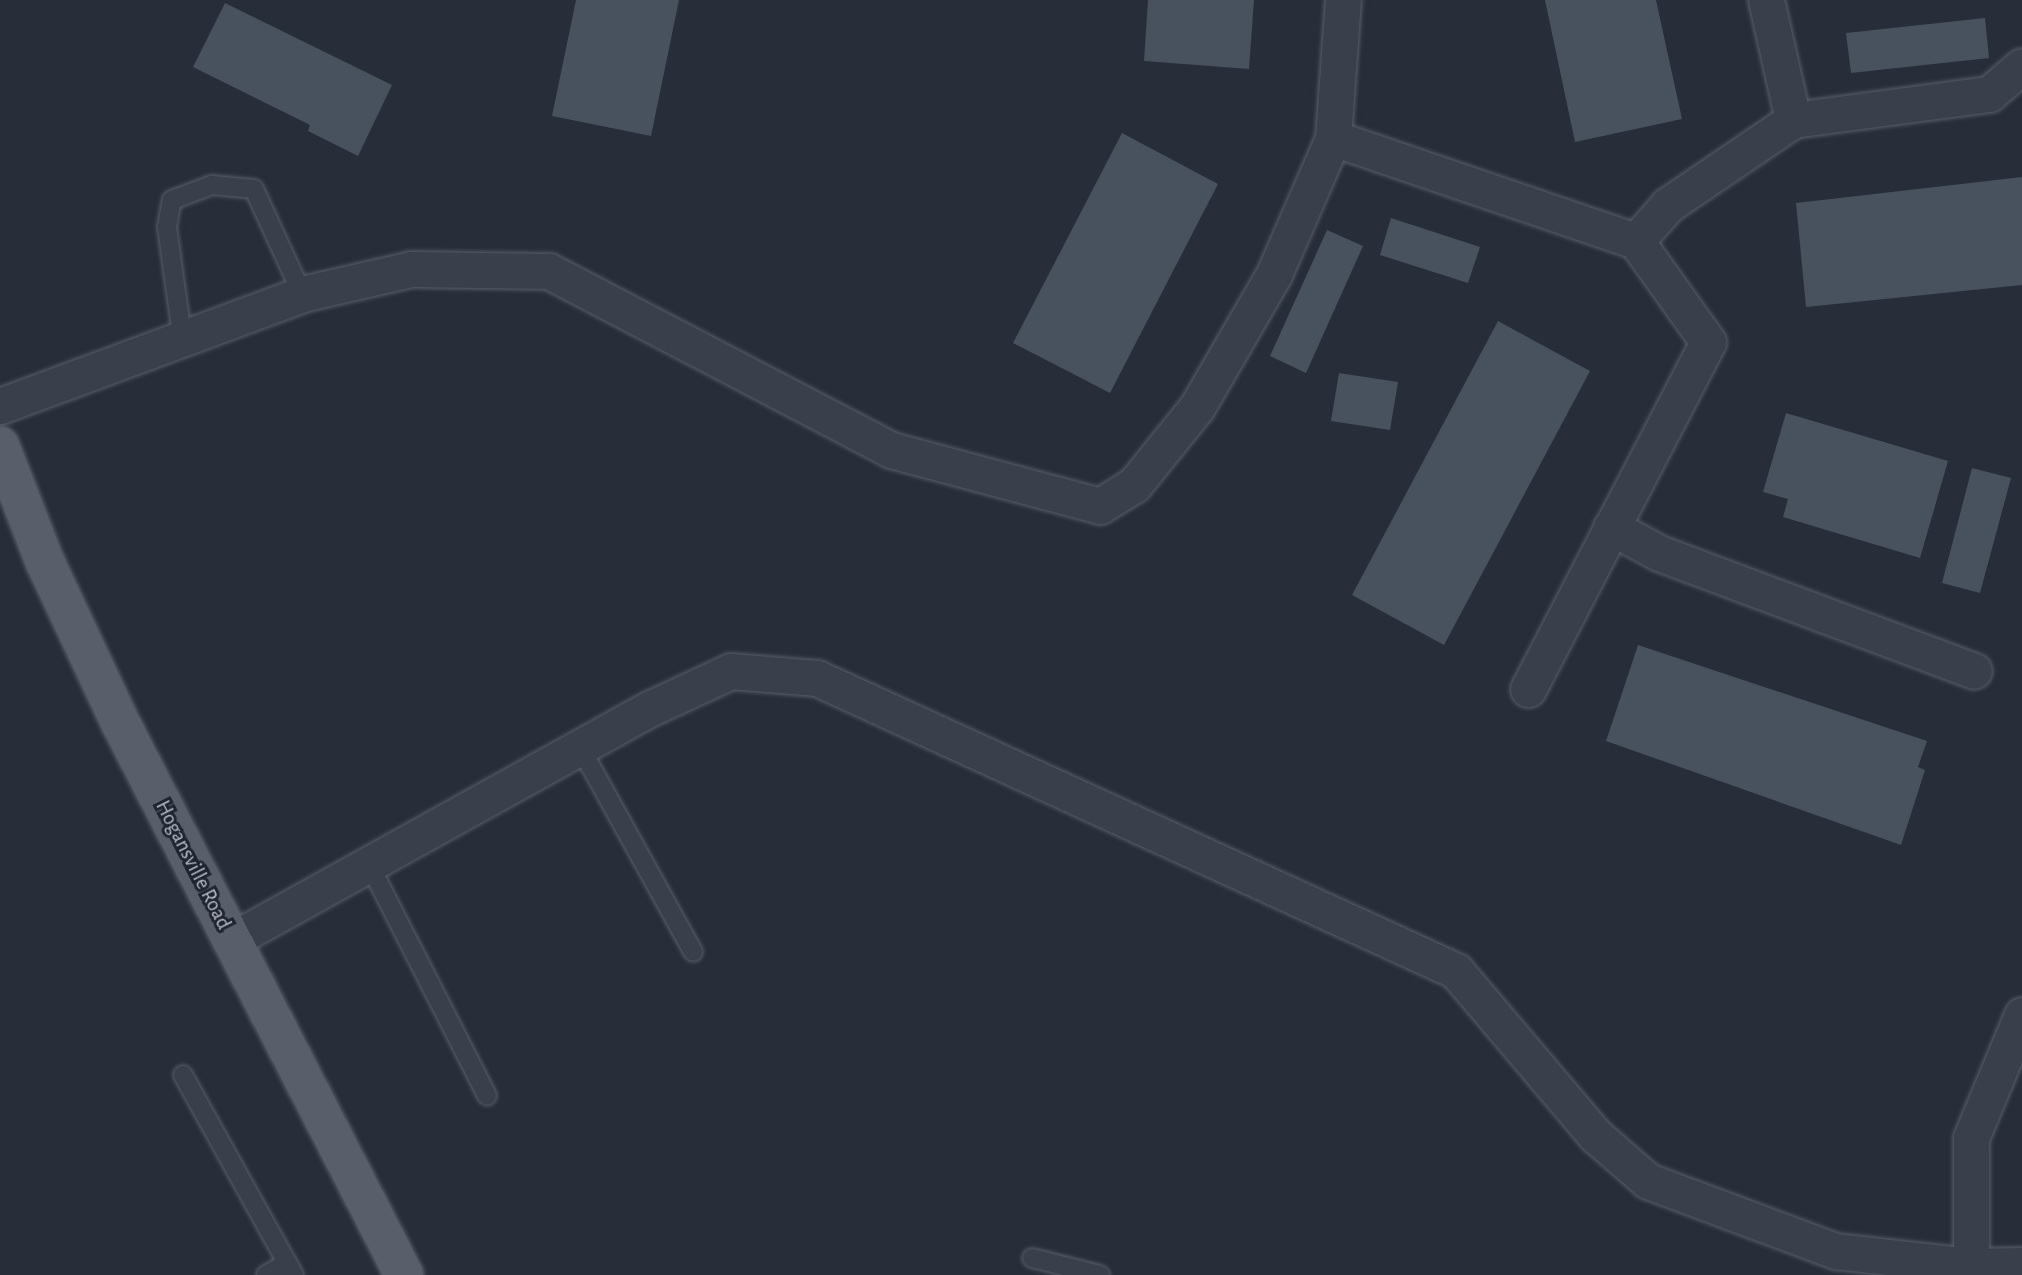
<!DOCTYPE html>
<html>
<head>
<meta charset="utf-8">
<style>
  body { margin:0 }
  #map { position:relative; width:2022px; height:1275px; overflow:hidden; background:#272e3a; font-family:"Alegreya Sans",sans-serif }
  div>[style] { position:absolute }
  .building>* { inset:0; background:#48515e }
  .roads { filter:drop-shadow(0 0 2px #585e69) drop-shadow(0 0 2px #585e69) }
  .service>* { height:18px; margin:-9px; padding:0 9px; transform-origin:9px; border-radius:9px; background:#3a404b }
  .minor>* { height:35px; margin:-17.5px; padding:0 17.5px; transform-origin:17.5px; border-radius:17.5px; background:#3a404b }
  .primary>* { height:38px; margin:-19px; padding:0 19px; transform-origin:19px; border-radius:19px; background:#585f6b }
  span { translate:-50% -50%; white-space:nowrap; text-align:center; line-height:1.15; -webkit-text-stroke:6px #1f2530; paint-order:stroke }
  .street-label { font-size:21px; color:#b6bbc6 }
</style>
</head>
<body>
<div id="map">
  <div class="building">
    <div style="clip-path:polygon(576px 0,679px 0,651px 136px,552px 116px)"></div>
    <div style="clip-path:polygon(1148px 0,1254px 0,1249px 69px,1144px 61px)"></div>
    <div style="clip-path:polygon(1545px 0,1656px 0,1682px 119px,1575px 142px)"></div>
    <div style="clip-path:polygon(225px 3px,392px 85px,358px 156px,308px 131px,310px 125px,193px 67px)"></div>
    <div style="clip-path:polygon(1985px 18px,1989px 58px,1851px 73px,1846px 33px)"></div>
    <div style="clip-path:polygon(1122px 133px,1218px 184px,1110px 393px,1013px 343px)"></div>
    <div style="clip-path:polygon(2022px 177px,2022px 285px,1806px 307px,1796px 203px)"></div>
    <div style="clip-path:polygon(1391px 218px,1480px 247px,1468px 283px,1380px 255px)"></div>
    <div style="clip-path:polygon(1327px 230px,1363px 246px,1306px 373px,1270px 356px)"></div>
    <div style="clip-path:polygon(1498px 321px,1590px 371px,1444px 645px,1352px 595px)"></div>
    <div style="clip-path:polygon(1339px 373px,1398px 382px,1390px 430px,1331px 421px)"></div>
    <div style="clip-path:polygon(1786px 413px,1948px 461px,1920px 558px,1783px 517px,1788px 499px,1763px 492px)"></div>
    <div style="clip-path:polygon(1972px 468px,2011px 478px,1980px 593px,1942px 583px)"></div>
    <div style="clip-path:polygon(1638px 645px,1927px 741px,1918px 767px,1925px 770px,1901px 845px,1606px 741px)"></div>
  </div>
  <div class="roads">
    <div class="service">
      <div style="left:182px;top:335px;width:109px;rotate:-97.9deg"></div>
      <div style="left:167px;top:227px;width:27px;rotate:-80deg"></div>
      <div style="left:172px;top:200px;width:43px;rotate:-20.6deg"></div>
      <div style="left:212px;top:185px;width:42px;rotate:5.4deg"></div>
      <div style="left:254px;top:189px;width:115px;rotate:65.4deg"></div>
      <div style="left:580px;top:747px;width:234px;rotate:61.1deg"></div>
      <div style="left:369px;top:864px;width:260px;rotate:63deg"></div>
      <div style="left:183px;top:1075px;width:229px;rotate:61deg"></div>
      <div style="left:1032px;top:1258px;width:70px;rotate:14deg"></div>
      <div style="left:266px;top:1275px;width:24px;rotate:-30deg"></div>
    </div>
    <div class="minor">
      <div style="left:1766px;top:0;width:123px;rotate:77.3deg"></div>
      <div style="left:1333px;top:138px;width:320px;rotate:18.8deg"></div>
      <div style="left:1636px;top:241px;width:124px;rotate:54.5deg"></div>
      <div style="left:1708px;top:342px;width:391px;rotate:117.4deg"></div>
      <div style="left:1636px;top:241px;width:48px;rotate:-48.4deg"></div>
      <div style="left:1668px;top:205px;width:151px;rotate:-34.2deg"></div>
      <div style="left:1793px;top:120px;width:198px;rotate:-7.6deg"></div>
      <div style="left:1989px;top:94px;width:43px;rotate:-40.3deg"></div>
      <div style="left:0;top:406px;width:322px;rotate:-20.3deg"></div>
      <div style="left:302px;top:294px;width:112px;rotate:-12.9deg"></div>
      <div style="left:411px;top:269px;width:138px;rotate:0.8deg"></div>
      <div style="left:549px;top:271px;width:386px;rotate:27.6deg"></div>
      <div style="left:891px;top:450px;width:216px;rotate:15deg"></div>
      <div style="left:1100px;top:506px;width:40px;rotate:-32deg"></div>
      <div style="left:1134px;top:485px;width:100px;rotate:-51.1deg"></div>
      <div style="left:1197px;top:407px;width:154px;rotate:-59.9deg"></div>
      <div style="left:1274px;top:274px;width:148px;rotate:-66.5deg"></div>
      <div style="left:1333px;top:138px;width:138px;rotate:-85.9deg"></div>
      <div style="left:1611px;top:527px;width:55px;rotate:28.4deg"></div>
      <div style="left:1659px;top:553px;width:336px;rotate:20.5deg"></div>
      <div style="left:232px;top:940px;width:477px;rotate:-29deg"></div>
      <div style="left:649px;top:709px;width:90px;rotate:-24.9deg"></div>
      <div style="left:731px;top:671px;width:86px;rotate:4.7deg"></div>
      <div style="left:817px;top:678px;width:703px;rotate:24.63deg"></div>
      <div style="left:1456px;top:971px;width:215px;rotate:49.7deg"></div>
      <div style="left:1595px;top:1135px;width:70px;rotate:41deg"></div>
      <div style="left:1648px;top:1181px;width:200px;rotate:20.5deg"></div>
      <div style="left:1835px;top:1251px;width:137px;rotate:6.3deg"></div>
      <div style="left:1971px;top:1266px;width:51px;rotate:-1.1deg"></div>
      <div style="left:1971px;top:1266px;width:128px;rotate:-90deg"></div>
      <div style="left:1971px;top:1138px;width:133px;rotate:-67.5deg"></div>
    </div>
    <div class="primary">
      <div style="left:0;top:446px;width:124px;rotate:68.8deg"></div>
      <div style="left:45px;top:562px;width:179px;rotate:64.9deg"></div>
      <div style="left:121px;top:724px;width:619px;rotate:62.81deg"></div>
    </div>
  </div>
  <div class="street-label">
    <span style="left:193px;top:865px;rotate:63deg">Hogansville Road</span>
  </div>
</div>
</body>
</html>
